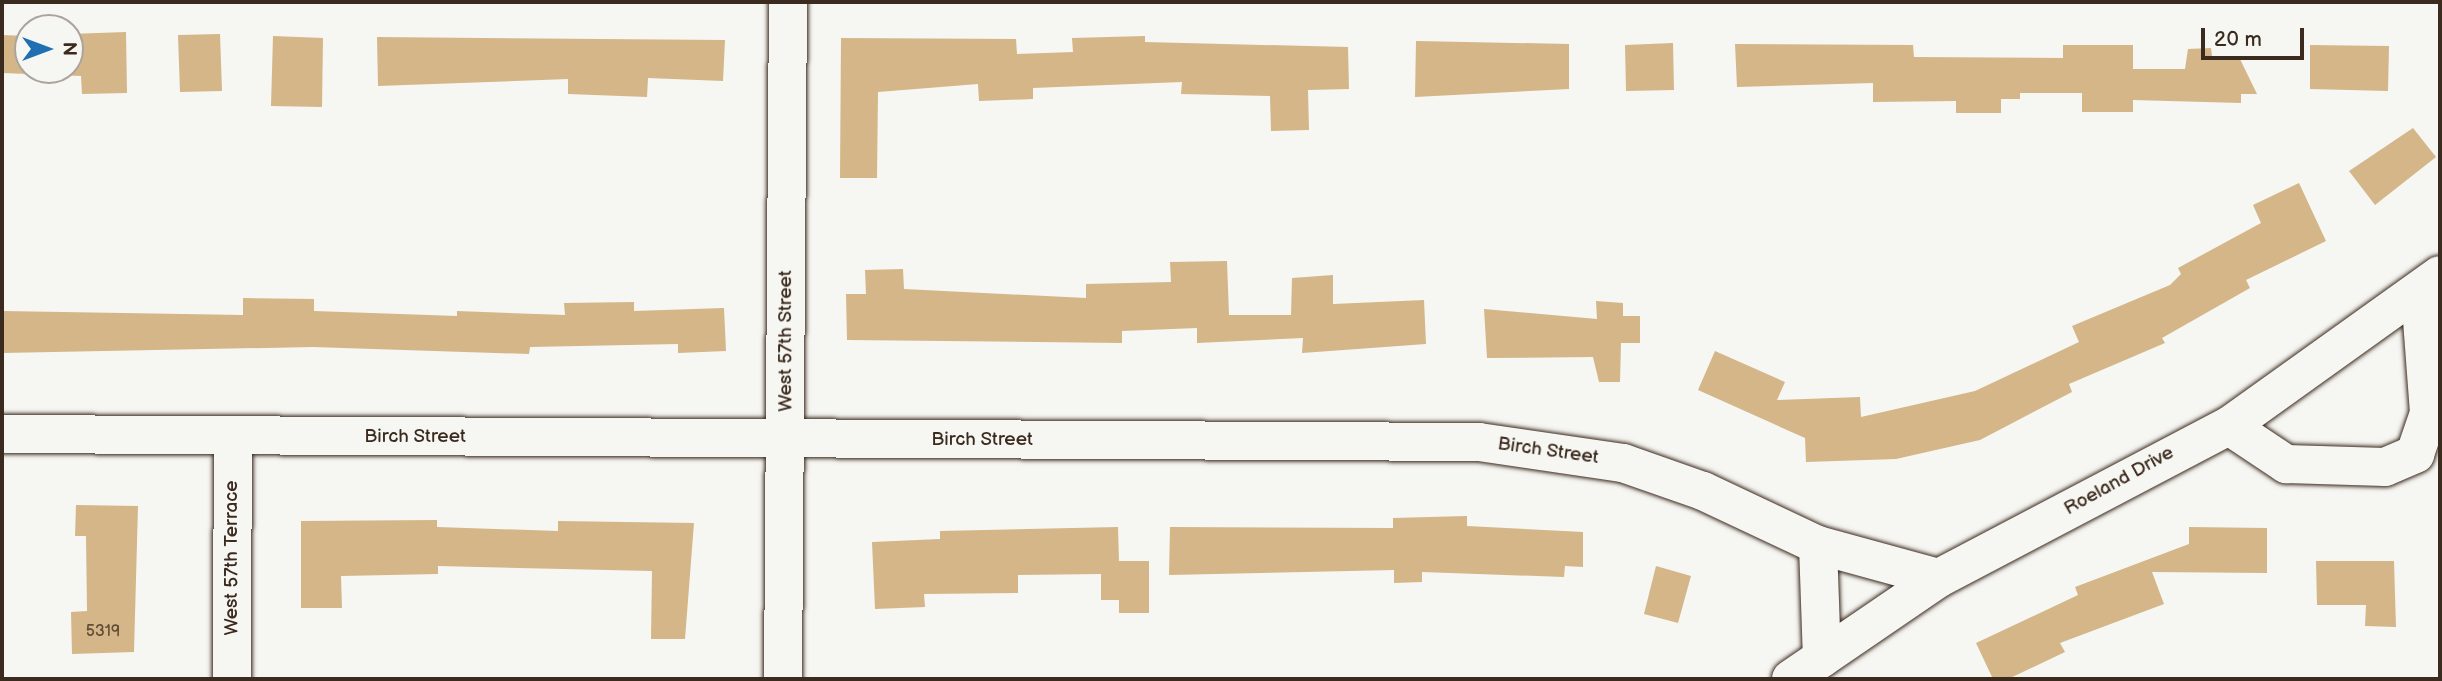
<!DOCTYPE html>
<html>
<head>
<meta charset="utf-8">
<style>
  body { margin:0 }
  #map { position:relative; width:2442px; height:681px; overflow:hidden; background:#f6f6f2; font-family:"Balsamiq Sans",sans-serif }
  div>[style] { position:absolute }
  .building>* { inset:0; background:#d4b688 }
  .roads { filter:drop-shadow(0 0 2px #3b2a1e) drop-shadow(0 0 2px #3b2a1e) }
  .minor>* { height:38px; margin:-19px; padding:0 19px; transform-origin:19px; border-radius:19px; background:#f6f6f2 }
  span { translate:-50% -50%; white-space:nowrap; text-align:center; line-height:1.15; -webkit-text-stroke:6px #f6f6f2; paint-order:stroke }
  .number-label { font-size:16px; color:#614d38 }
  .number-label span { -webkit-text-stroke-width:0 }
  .street-label { font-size:19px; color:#3b2a1e }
  .frame { position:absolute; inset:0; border:4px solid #3b2a1e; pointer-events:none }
  .north { position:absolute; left:14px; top:14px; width:70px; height:70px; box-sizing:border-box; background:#f6f6f2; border:2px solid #aba49d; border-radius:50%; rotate:90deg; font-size:19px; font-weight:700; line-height:28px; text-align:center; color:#3b2a1e }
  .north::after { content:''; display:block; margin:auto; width:24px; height:32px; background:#1f6fb2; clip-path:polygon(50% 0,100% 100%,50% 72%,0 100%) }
  .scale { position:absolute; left:2201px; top:28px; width:103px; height:32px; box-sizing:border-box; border:4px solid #3b2a1e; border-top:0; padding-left:9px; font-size:21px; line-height:24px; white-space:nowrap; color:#3b2a1e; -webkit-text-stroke:5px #f6f6f2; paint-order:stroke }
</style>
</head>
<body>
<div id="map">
  <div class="building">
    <div style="clip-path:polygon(126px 32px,127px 93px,82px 94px,81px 76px,2px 73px,2px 35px,28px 36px,28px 70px,70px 70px,70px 34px)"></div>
    <div style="clip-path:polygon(220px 34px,222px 91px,180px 92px,178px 35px)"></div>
    <div style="clip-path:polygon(273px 36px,323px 38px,322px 107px,271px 106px)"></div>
    <div style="clip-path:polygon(1145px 36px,1145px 42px,1348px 47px,1349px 89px,1308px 90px,1309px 130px,1271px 131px,1270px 96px,1181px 94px,1182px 82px,1033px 88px,1033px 99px,979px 101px,978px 84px,878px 92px,877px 178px,840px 178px,841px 38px,1016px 39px,1017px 54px,1073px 52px,1072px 38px)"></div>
    <div style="clip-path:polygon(377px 37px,725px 40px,723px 81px,648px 78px,647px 97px,568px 94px,568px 79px,378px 86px)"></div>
    <div style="clip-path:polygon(1416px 41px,1569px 44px,1569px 89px,1415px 97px)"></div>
    <div style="clip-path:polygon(1673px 43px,1674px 90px,1626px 91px,1625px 45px)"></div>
    <div style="clip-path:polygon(1735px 44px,1913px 45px,1914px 57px,2063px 58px,2063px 45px,2133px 45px,2133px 69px,2185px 69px,2188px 49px,2211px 48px,2212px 56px,2239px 57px,2257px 94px,2241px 94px,2241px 103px,2133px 100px,2133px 112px,2082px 112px,2082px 93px,2020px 93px,2020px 99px,2001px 99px,2001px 113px,1956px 113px,1956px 101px,1873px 102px,1873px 83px,1737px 87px)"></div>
    <div style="clip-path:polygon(2310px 45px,2389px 46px,2388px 91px,2310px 89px)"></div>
    <div style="clip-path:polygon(2413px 128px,2436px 157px,2375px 205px,2349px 171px)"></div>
    <div style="clip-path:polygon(2299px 183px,2326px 241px,2246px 280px,2250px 288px,2162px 338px,2165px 343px,2069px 384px,2072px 392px,1980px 440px,1896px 459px,1806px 462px,1805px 438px,1698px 390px,1715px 351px,1785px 382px,1777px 400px,1860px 397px,1861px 417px,1975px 391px,2079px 342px,2072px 326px,2170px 285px,2181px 274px,2178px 268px,2261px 223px,2253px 205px)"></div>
    <div style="clip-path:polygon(1227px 261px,1229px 315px,1291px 315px,1292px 278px,1333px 275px,1333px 304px,1424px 300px,1426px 344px,1302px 353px,1303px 338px,1197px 343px,1197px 328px,1122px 331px,1122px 343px,847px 340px,846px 294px,866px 294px,865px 270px,903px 269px,904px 289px,1086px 298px,1086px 284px,1171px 282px,1170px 262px)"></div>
    <div style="clip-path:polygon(243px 298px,314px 299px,314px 311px,457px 316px,457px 311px,565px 315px,564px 303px,634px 302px,634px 311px,724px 308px,726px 351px,678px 353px,678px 344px,530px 347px,529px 354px,313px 347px,2px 353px,2px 311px,243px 315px)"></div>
    <div style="clip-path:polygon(1596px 301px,1623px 303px,1623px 316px,1640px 316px,1640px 343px,1621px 343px,1620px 382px,1599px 382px,1593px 357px,1487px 358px,1484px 309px,1597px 319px)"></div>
    <div style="clip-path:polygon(76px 505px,138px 506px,134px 652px,72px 654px,71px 612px,87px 611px,86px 536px,75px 536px)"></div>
    <div style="clip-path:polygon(1467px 516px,1467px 526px,1583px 532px,1583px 567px,1565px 566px,1564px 577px,1422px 572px,1422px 582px,1394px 583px,1394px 570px,1169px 575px,1170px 527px,1393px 528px,1393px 518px)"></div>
    <div style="clip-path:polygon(437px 520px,437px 527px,558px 531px,558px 521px,694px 523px,685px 639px,651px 639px,652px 571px,438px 566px,438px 574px,341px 576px,342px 608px,301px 608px,301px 521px)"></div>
    <div style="clip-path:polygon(1118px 527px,1119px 561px,1149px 561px,1149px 613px,1119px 613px,1119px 600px,1101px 600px,1101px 574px,1018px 575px,1018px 593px,924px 594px,925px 607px,875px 609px,872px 542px,940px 539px,940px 531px)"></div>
    <div style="clip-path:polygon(2189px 527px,2267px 528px,2267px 573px,2152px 572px,2164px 604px,2060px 643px,2065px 652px,2008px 679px,1993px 679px,1976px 643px,2078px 595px,2075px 587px,2189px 544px)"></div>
    <div style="clip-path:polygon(2316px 561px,2394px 561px,2396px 627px,2365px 626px,2366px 605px,2317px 605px)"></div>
    <div style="clip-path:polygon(1656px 566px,1691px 576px,1678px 623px,1644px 614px)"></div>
  </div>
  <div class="roads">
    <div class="minor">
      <div style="left:2229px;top:426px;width:69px;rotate:33.7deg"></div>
      <div style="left:2286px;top:464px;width:99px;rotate:1.7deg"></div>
      <div style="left:2385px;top:467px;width:33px;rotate:-23deg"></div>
      <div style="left:2415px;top:454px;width:43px;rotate:-71.1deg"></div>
      <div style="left:2429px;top:413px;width:121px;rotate:-94.3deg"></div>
      <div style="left:2px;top:434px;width:1477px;rotate:0.31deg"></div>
      <div style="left:1479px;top:442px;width:146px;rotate:8.3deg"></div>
      <div style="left:1623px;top:463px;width:85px;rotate:19.3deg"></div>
      <div style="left:1703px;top:491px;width:127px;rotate:25.2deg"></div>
      <div style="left:1818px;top:545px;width:125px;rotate:15.3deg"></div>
      <div style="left:1818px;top:545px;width:113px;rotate:88deg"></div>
      <div style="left:232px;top:679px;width:243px;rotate:-89.8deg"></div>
      <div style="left:783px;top:679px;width:677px;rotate:-89.58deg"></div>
      <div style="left:1791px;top:679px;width:179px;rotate:-34.3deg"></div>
      <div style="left:1939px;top:578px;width:327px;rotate:-27.7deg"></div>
      <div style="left:2229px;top:426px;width:259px;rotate:-35.6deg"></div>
    </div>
  </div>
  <div class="number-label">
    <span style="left:103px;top:632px">5319</span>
  </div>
  <div class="street-label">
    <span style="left:786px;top:341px;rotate:-90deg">West 57th Street</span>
    <span style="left:415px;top:437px">Birch Street</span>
    <span style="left:982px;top:440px">Birch Street</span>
    <span style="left:1548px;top:451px;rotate:8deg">Birch Street</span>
    <span style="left:2119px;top:481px;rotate:-29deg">Roeland Drive</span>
    <span style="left:232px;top:558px;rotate:-90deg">West 57th Terrace</span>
  </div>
  <div class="frame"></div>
  <div class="north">N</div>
  <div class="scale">20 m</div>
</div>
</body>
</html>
